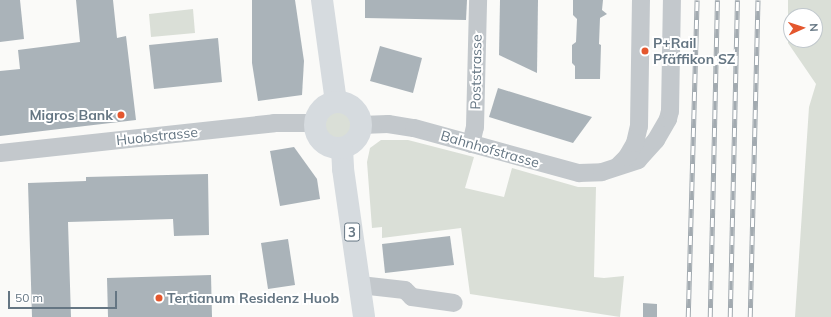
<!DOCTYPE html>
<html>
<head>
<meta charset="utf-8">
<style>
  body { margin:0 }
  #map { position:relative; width:831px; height:317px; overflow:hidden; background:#fafaf8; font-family:Mulish,sans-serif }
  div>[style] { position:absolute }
  .green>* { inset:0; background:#dadfd7 }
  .round { border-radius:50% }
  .building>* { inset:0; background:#aab3b9 }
  .minor>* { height:18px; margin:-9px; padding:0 9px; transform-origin:9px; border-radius:9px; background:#c3c8cc }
  .major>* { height:22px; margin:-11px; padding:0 11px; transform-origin:11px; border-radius:11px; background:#d6dbdf }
  .major>.ring { margin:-11px; padding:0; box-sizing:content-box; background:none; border:22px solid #d6dbdf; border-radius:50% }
  .rail>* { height:4.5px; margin-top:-2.25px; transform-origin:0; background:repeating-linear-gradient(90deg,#fff 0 9px,#a2aab0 0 18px); box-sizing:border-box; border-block:1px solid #a2aab0 }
  .dots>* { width:11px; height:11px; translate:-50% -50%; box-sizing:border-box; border:2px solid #fff; border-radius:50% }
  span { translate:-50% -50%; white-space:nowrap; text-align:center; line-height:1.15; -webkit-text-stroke:4px #fff; paint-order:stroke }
  .shield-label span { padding:1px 3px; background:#fff; border:1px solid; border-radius:3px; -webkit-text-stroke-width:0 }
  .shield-label { font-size:13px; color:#657683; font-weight:700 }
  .poi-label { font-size:14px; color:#657683; font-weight:700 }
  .left { translate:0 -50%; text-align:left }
  .right { translate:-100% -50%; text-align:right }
  .street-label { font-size:14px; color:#657683 }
  .north { position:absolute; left:783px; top:8px; width:40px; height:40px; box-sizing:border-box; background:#fff; border:1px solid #c1c8cd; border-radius:50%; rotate:87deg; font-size:11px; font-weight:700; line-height:16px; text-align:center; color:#657683 }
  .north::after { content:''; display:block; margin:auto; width:14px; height:18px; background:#e4572e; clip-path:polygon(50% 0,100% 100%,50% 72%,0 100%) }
  .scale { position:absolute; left:8px; top:291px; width:109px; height:18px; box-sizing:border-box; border:2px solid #657683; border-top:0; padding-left:5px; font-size:12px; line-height:14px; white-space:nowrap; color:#657683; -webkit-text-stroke:3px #fff; paint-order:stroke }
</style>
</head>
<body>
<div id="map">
  <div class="green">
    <div style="clip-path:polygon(evenodd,788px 0,831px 0,831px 317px,795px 317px,809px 107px,816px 84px,788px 43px,788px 0,791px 16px,815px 16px,815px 40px,791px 40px,791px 16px)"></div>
    <div style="clip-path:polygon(193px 9px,195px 33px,151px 37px,149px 14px)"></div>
    <div class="round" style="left:325px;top:112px;width:26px;height:26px"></div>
    <div style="clip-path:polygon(381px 140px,408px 140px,474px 157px,465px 188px,504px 197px,512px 168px,578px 187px,596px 187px,594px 277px,604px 278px,624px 276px,620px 317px,470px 294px,461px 228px,382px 238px,382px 227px,372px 228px,367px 162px,370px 148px)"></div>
  </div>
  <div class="building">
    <div style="clip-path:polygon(0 0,20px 0,24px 39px,0 42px)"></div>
    <div style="clip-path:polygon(76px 0,113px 0,117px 38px,126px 36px,136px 120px,0 136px,0 71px,20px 69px,18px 50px,80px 42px)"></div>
    <div style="clip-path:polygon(252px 0,295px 0,304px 61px,302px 95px,258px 101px,252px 63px)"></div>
    <div style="clip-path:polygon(365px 0,467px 0,466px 20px,365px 18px)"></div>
    <div style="clip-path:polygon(500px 0,538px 0,537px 73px,499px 55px)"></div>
    <div style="clip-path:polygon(573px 0,603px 0,602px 10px,607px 14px,600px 18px,599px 44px,601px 45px,600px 79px,575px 79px,575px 66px,572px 63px,572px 45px,576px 42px,577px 19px,573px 15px)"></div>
    <div style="clip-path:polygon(218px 38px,222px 82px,154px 89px,149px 45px)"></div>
    <div style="clip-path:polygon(380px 46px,422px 58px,413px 93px,370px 81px)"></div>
    <div style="clip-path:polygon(498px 88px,592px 117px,573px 143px,489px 117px)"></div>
    <div style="clip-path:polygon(294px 147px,317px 179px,320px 199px,280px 206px,270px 151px)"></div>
    <div style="clip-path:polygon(208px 174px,209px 235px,174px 236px,173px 219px,68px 222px,71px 317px,32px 317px,28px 183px,86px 181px,86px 177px)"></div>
    <div style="clip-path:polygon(450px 236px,454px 265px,385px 273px,382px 244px)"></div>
    <div style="clip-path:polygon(288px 239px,295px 285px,268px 289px,261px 243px)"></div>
    <div style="clip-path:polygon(211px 275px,212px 317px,108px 317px,107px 278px)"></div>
    <div style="clip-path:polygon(643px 303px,657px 304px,657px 317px,643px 317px)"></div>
  </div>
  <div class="minor">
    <div style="left:361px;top:125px;width:27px;rotate:-2deg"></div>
    <div style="left:388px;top:124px;width:26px;rotate:9deg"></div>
    <div style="left:414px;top:128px;width:171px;rotate:15.3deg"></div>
    <div style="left:579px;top:173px;width:23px;rotate:-2deg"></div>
    <div style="left:602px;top:172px;width:38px;rotate:-18deg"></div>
    <div style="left:638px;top:160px;width:27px;rotate:-48deg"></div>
    <div style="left:656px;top:140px;width:24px;rotate:-60deg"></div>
    <div style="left:668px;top:119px;width:8px;rotate:-76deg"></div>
    <div style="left:670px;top:111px;width:111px;rotate:-89deg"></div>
    <div style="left:471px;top:144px;width:17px;rotate:-77deg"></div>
    <div style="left:475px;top:127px;width:127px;rotate:-88.6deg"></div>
    <div style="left:0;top:153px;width:276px;rotate:-6.2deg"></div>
    <div style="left:274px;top:123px;width:41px"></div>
    <div style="left:618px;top:166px;width:13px;rotate:-45deg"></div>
    <div style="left:627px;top:157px;width:16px;rotate:-60deg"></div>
    <div style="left:635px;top:143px;width:17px;rotate:-77deg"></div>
    <div style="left:639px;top:126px;width:126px;rotate:-89.1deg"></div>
    <div style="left:360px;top:285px;width:45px;rotate:6.3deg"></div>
    <div style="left:405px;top:290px;width:10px;rotate:45deg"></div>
    <div style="left:412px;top:297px;width:42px;rotate:8.1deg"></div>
  </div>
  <div class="major">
    <div style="left:322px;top:0;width:103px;rotate:82.2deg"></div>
    <div class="ring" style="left:315px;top:102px;width:24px;height:24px"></div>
    <div style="left:342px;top:148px;width:21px;rotate:87deg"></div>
    <div style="left:343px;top:169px;width:149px;rotate:81.9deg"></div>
  </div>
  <div class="rail">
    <div style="left:688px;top:317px;width:317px;rotate:-88.4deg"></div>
    <div style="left:710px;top:317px;width:317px;rotate:-88.7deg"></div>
    <div style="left:730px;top:317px;width:317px;rotate:-88.7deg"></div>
    <div style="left:750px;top:317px;width:317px;rotate:-88.6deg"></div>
  </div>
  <div class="dots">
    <div style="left:645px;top:51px;background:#e4572e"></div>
    <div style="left:121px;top:115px;background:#e4572e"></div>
    <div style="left:159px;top:298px;background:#e4572e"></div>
  </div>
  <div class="shield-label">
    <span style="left:352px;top:232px">3</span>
  </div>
  <div class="poi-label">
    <span class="left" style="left:653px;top:51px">P+Rail<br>Pfäffikon SZ</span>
    <span class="right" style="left:113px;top:115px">Migros Bank</span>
    <span class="left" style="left:167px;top:298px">Tertianum Residenz Huob</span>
  </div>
  <div class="street-label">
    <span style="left:476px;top:72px;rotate:-89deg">Poststrasse</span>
    <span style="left:157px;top:136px;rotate:-6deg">Huobstrasse</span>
    <span style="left:490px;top:149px;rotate:16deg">Bahnhofstrasse</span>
  </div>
  <div class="north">N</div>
  <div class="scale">50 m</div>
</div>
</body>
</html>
